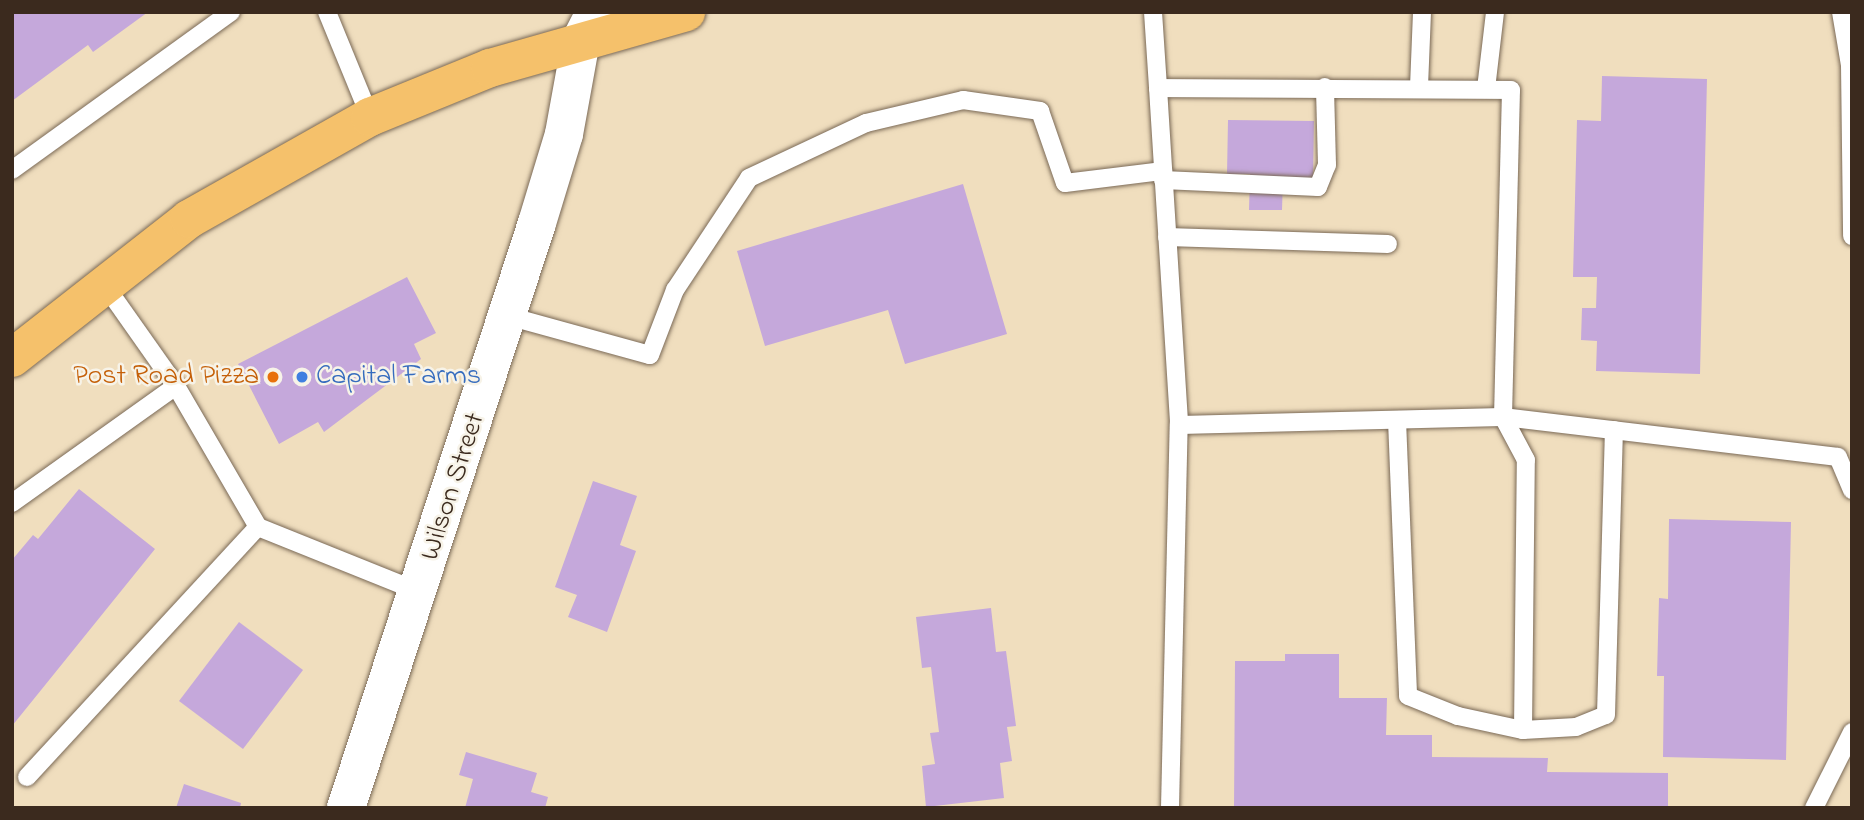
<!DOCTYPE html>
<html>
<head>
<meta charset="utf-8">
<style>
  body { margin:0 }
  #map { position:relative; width:1864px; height:820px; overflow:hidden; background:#f0debe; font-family:"Indie Flower",sans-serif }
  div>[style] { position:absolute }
  .building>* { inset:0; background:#c5a8db }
  .roads { filter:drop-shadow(0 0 2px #7a6956) drop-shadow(0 0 2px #7a6956) }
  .service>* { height:18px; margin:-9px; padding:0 9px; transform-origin:9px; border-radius:9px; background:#fff }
  .tertiary>* { height:38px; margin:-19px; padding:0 19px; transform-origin:19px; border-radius:19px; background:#fff }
  .primary>* { height:38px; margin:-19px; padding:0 19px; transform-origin:19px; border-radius:19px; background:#f5c16b }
  .dots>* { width:19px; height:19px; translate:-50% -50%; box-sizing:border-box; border:4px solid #f7f3e8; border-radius:50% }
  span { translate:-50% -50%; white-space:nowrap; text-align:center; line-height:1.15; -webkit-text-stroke:5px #f7f3e8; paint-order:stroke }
  .food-label { font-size:28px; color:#c56008 }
  .right { translate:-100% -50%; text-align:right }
  .shop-label { font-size:28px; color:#366cbe }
  .left { translate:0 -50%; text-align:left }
  .street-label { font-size:28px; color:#3b2a1e }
  .frame { position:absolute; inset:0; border:14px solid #3b2a1e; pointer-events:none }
</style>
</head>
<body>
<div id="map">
  <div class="building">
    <div style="clip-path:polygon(12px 12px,148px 12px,93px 52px,88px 45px,12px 101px)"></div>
    <div style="clip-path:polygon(1602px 76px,1707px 79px,1700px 374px,1596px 371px,1597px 341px,1581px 340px,1582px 308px,1596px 308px,1597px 277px,1573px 277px,1577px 120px,1601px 121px)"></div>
    <div style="clip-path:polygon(1228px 120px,1314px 121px,1313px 178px,1283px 178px,1282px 210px,1249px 210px,1250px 174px,1227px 174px)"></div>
    <div style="clip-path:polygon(963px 184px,1007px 334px,905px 364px,888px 310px,765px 346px,737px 251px)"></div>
    <div style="clip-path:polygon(407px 277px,436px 333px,414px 344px,421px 359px,324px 432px,318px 422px,279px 444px,238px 364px)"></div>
    <div style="clip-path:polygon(593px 481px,637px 496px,620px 545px,636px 551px,607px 632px,568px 617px,577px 595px,555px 587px)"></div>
    <div style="clip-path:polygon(79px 489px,155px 549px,12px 726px,12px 560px,33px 535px,38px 539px)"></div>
    <div style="clip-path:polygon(1669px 519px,1791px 522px,1786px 760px,1663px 757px,1664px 676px,1657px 676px,1659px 598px,1668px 599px)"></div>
    <div style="clip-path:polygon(991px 608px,996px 652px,1006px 651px,1016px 726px,1007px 727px,1012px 761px,1000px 763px,1004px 798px,926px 807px,922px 766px,935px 764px,930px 733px,939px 732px,931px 667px,922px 668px,916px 617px)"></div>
    <div style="clip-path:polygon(239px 622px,303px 670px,243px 749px,179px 701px)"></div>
    <div style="clip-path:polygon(1285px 654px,1339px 654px,1339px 698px,1387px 698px,1386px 735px,1432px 735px,1432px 757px,1548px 758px,1547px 772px,1668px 773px,1668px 808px,1234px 808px,1235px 661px,1285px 661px)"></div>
    <div style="clip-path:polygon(466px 752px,537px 773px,531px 792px,548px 797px,545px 808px,465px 808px,473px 779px,459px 775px)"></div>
    <div style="clip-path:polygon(184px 784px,241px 803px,240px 808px,176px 808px)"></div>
  </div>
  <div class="roads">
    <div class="service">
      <div style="left:327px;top:12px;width:113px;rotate:67.7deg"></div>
      <div style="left:1153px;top:12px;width:76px;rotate:86.2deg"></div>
      <div style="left:1158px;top:88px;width:338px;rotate:86.4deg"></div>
      <div style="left:1179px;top:425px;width:324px;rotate:-1.4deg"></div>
      <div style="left:1503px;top:417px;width:327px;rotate:-88.6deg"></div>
      <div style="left:1511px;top:90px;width:353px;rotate:-179.7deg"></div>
      <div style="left:1841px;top:12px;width:54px;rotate:80.4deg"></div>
      <div style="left:1850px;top:65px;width:171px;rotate:89.3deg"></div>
      <div style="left:1419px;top:87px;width:75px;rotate:-87.7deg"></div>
      <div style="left:1486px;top:89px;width:78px;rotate:-83.3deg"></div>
      <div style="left:12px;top:170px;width:270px;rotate:-35.8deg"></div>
      <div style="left:1163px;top:180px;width:155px;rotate:2.6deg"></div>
      <div style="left:1318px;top:187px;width:24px;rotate:-68deg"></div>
      <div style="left:1327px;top:165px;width:78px;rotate:-91.5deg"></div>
      <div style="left:1167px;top:237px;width:221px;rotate:1.8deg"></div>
      <div style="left:104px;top:284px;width:125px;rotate:54.8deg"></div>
      <div style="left:176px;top:386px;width:163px;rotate:59.8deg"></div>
      <div style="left:258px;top:527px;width:175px;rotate:21.9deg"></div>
      <div style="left:508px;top:316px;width:147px;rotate:15.4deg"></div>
      <div style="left:650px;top:355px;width:70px;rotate:-69deg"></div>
      <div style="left:675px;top:290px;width:134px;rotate:-56.5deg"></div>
      <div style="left:749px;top:178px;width:129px;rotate:-25.2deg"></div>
      <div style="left:866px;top:123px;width:100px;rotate:-13.3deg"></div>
      <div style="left:963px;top:100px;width:78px;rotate:8.1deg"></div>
      <div style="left:1040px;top:111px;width:76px;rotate:70.9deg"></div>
      <div style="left:1065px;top:183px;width:99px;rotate:-7deg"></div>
      <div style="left:1503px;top:417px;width:337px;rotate:6.8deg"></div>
      <div style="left:1838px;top:457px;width:36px;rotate:67deg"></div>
      <div style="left:1397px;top:420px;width:276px;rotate:87.7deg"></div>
      <div style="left:1408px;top:696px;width:54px;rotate:21.8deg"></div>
      <div style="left:1458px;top:716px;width:66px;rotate:12.2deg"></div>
      <div style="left:1523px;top:730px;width:270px;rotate:-89.4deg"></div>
      <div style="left:1526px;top:460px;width:49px;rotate:-118.1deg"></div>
      <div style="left:12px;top:503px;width:201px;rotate:-35.5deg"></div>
      <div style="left:1523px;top:730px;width:53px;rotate:-3.2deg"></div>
      <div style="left:1576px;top:727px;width:32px;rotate:-22deg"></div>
      <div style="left:1606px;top:715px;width:285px;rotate:-88.4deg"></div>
      <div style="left:27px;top:777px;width:340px;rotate:-47.3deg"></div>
      <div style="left:1170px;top:808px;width:383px;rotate:-88.7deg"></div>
      <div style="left:1814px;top:808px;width:85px;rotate:-63.4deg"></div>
    </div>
    <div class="tertiary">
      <div style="left:346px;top:808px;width:615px;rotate:-71.92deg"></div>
      <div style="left:537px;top:223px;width:93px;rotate:-73.1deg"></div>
      <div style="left:564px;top:134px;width:96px;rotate:-79.7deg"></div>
      <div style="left:581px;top:40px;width:31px;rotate:-63deg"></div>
    </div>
    <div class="primary">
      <div style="left:12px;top:358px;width:225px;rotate:-38.1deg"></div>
      <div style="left:189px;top:219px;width:208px;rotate:-29.4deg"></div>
      <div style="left:370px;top:117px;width:130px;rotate:-22.2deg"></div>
      <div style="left:490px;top:68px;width:204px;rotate:-15.9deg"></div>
    </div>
  </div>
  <div class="dots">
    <div style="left:273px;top:377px;background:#e8710a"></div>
    <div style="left:302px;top:377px;background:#3f7fe0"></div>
  </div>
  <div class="food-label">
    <span class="right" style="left:259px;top:377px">Post Road Pizza</span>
  </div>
  <div class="shop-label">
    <span class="left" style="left:316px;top:377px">Capital Farms</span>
  </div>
  <div class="street-label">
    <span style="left:454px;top:487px;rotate:-72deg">Wilson Street</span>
  </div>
  <div class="frame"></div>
</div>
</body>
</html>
